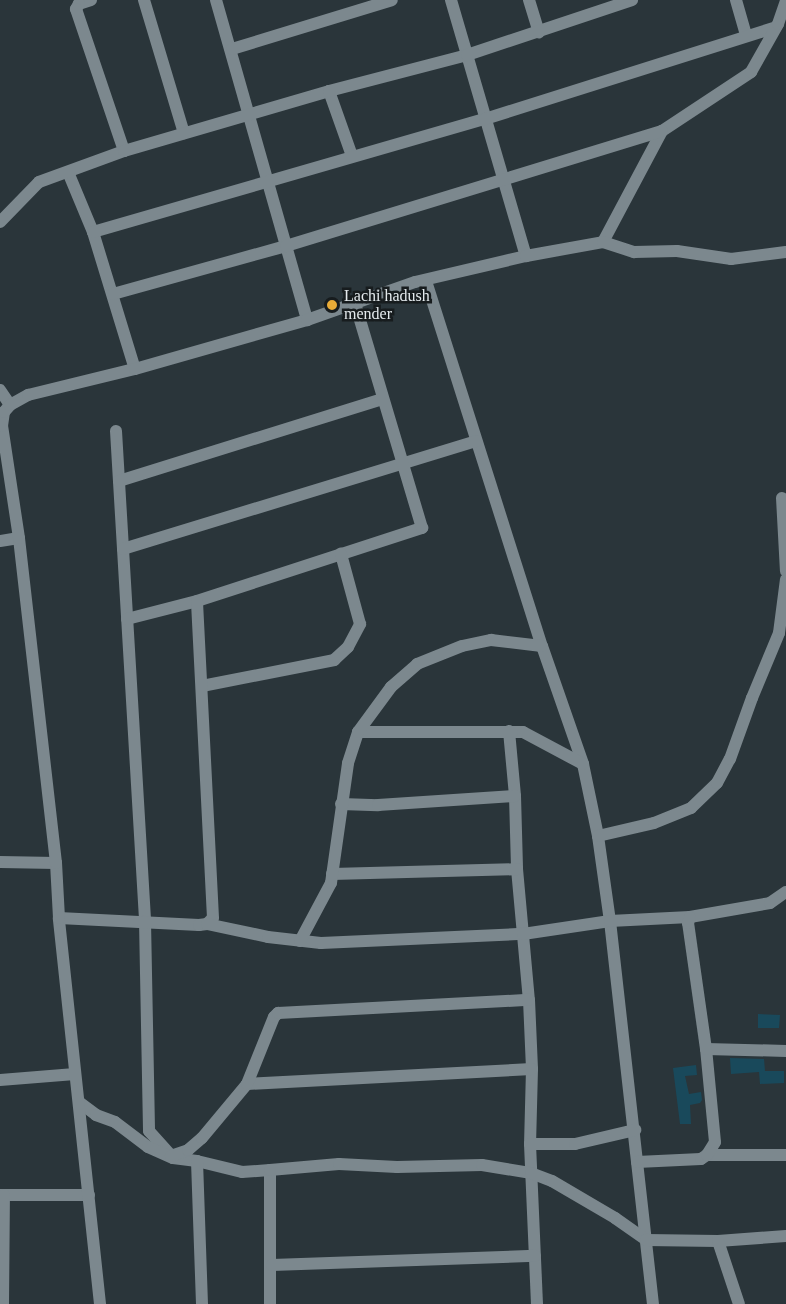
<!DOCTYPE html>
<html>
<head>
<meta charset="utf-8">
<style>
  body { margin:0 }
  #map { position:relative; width:786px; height:1304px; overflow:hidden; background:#2a353a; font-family:Georgia,serif }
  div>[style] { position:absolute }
  .building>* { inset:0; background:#19495b }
  .street>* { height:12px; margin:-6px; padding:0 6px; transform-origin:6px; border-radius:6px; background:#7c888e }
  .dots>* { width:16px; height:16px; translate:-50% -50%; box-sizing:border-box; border:3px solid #171c1e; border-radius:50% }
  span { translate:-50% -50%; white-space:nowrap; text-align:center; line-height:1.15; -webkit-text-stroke:5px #171c1e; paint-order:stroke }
  .poi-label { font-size:16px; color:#e4eaed }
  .left { translate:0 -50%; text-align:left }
</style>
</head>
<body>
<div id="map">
  <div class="building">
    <div style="clip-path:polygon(758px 1014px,780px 1015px,779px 1028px,758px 1028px)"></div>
    <div style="clip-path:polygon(730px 1058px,764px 1059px,765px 1071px,784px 1071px,784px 1083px,760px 1084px,759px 1072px,731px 1074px)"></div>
    <div style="clip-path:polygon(696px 1065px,697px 1075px,685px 1076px,689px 1094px,701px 1092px,702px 1100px,700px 1103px,690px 1105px,691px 1124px,680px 1124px,673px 1068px)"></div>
  </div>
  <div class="street">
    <div style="left:91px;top:0;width:13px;rotate:162deg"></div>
    <div style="left:79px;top:4px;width:6px;rotate:121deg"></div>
    <div style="left:76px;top:9px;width:150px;rotate:71.3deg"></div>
    <div style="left:144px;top:0;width:139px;rotate:73.3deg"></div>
    <div style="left:216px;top:0;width:333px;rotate:74.1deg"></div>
    <div style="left:451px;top:0;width:267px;rotate:73.7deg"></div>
    <div style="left:529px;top:0;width:34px;rotate:73deg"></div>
    <div style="left:736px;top:0;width:37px;rotate:74deg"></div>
    <div style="left:232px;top:49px;width:167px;rotate:-17deg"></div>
    <div style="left:329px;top:91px;width:69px;rotate:70.5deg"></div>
    <div style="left:68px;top:172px;width:65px;rotate:67.4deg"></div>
    <div style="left:93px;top:232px;width:143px;rotate:73deg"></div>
    <div style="left:0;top:222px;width:56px;rotate:-45.7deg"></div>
    <div style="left:39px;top:182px;width:90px;rotate:-20deg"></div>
    <div style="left:124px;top:151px;width:214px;rotate:-16.3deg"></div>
    <div style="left:329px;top:91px;width:143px;rotate:-14.6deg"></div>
    <div style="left:467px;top:55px;width:174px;rotate:-18.4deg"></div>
    <div style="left:93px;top:232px;width:408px;rotate:-16.1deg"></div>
    <div style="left:485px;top:119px;width:305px;rotate:-17.5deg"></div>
    <div style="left:603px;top:242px;width:126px;rotate:-62deg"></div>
    <div style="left:662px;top:131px;width:107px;rotate:-33.5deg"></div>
    <div style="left:751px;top:72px;width:55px;rotate:-60.6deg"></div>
    <div style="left:778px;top:24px;width:24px;rotate:-71deg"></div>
    <div style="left:426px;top:281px;width:383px;rotate:72.4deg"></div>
    <div style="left:542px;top:646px;width:125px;rotate:70.8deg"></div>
    <div style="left:583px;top:764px;width:74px;rotate:78.2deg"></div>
    <div style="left:598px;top:836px;width:86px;rotate:82deg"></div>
    <div style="left:610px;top:921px;width:385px;rotate:83.6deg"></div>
    <div style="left:113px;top:294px;width:180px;rotate:-15.5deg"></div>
    <div style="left:286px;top:246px;width:393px;rotate:-17deg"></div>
    <div style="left:0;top:390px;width:18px;rotate:56deg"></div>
    <div style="left:116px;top:431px;width:491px;rotate:86.6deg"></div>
    <div style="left:145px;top:921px;width:210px;rotate:88.9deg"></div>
    <div style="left:149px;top:1131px;width:36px;rotate:48deg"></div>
    <div style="left:119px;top:481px;width:276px;rotate:-17.3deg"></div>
    <div style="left:782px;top:498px;width:73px;rotate:86.9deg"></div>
    <div style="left:0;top:541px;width:19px;rotate:-9deg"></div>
    <div style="left:123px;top:549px;width:369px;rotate:-17deg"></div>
    <div style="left:127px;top:619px;width:72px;rotate:-14.4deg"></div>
    <div style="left:197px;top:601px;width:237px;rotate:-18deg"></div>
    <div style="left:422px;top:528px;width:235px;rotate:-106.6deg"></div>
    <div style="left:202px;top:686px;width:135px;rotate:-11.1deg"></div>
    <div style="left:334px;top:660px;width:19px;rotate:-43deg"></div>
    <div style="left:348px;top:647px;width:26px;rotate:-62deg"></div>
    <div style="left:360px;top:624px;width:73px;rotate:-105.2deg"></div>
    <div style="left:509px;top:731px;width:65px;rotate:84.7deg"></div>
    <div style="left:515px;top:796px;width:73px;rotate:88.4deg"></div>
    <div style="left:517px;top:869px;width:132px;rotate:84.8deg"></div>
    <div style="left:529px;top:1000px;width:69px;rotate:87.5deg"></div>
    <div style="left:532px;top:1069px;width:75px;rotate:91.5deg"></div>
    <div style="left:530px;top:1144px;width:160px;rotate:87.5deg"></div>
    <div style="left:358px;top:732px;width:165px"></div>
    <div style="left:523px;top:732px;width:68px;rotate:28.1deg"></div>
    <div style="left:341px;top:804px;width:37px;rotate:2deg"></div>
    <div style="left:378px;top:805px;width:137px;rotate:-3.8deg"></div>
    <div style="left:598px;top:836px;width:57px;rotate:-13.1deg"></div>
    <div style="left:654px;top:823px;width:40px;rotate:-22deg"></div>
    <div style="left:691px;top:808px;width:36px;rotate:-44deg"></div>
    <div style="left:717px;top:783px;width:27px;rotate:-62deg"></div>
    <div style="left:730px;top:759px;width:65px;rotate:-70.2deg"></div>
    <div style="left:752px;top:698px;width:70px;rotate:-67.4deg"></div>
    <div style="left:779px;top:633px;width:54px;rotate:-82.6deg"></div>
    <div style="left:0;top:862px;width:56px;rotate:1deg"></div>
    <div style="left:332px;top:874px;width:185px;rotate:-1.5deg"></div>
    <div style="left:59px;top:918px;width:140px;rotate:2.9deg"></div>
    <div style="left:199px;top:925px;width:8px;rotate:-7deg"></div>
    <div style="left:207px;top:924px;width:8px;rotate:-45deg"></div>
    <div style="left:213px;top:918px;width:317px;rotate:-92.9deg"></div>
    <div style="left:207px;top:924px;width:62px;rotate:12deg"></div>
    <div style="left:268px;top:937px;width:53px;rotate:6.5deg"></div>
    <div style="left:321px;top:943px;width:202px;rotate:-2.6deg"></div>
    <div style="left:523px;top:934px;width:88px;rotate:-8.5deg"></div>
    <div style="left:610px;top:921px;width:80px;rotate:-2.9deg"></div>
    <div style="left:690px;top:917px;width:81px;rotate:-9.9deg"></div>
    <div style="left:770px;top:903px;width:19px;rotate:-35deg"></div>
    <div style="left:300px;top:941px;width:66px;rotate:-61.9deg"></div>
    <div style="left:331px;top:883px;width:121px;rotate:-81.9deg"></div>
    <div style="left:348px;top:763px;width:33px;rotate:-72deg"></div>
    <div style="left:358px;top:732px;width:56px;rotate:-53.7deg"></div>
    <div style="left:391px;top:687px;width:35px;rotate:-41deg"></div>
    <div style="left:417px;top:664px;width:48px;rotate:-21.8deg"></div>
    <div style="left:462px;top:646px;width:30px;rotate:-12deg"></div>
    <div style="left:491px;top:640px;width:51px;rotate:6.7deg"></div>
    <div style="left:706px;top:1049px;width:80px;rotate:1.4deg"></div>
    <div style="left:0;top:1080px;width:75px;rotate:-4.6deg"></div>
    <div style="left:247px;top:1084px;width:285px;rotate:-3deg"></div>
    <div style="left:79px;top:1102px;width:21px;rotate:37deg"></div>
    <div style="left:96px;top:1115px;width:20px;rotate:20deg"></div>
    <div style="left:115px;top:1122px;width:41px;rotate:37.1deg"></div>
    <div style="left:148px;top:1147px;width:27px;rotate:24deg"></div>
    <div style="left:173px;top:1158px;width:24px;rotate:7deg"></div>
    <div style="left:197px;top:1161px;width:46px;rotate:13.7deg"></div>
    <div style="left:242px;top:1172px;width:28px;rotate:-4deg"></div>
    <div style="left:270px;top:1170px;width:134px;rotate:90deg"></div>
    <div style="left:530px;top:1144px;width:45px"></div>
    <div style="left:575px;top:1144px;width:62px;rotate:-13.1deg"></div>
    <div style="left:707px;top:1155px;width:79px"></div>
    <div style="left:171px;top:1156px;width:18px;rotate:-19deg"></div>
    <div style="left:188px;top:1150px;width:18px;rotate:-41deg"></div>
    <div style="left:202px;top:1138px;width:70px;rotate:-50.2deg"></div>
    <div style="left:247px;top:1084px;width:72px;rotate:-68.1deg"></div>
    <div style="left:274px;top:1017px;width:6px;rotate:-45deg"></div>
    <div style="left:278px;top:1013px;width:251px;rotate:-3deg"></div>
    <div style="left:197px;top:1161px;width:143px;rotate:88deg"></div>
    <div style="left:637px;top:1162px;width:64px;rotate:-2.7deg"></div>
    <div style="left:701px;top:1159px;width:7px;rotate:-34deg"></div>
    <div style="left:707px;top:1155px;width:15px;rotate:-58deg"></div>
    <div style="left:715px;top:1142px;width:93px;rotate:-95.5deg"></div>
    <div style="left:706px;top:1049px;width:127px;rotate:-98.1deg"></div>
    <div style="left:688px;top:923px;width:6px;rotate:-72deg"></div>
    <div style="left:270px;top:1170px;width:69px;rotate:-5deg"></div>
    <div style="left:339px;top:1164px;width:58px;rotate:3deg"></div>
    <div style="left:397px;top:1167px;width:85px;rotate:-1.3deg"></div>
    <div style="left:482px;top:1165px;width:50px;rotate:9.3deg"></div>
    <div style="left:531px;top:1173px;width:22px;rotate:21deg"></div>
    <div style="left:552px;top:1181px;width:73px;rotate:30.4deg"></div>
    <div style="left:615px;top:1218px;width:38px;rotate:35deg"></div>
    <div style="left:646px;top:1240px;width:72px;rotate:0.8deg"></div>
    <div style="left:718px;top:1241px;width:68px;rotate:-4.2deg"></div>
    <div style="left:0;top:1195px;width:89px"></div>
    <div style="left:718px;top:1241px;width:66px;rotate:71.6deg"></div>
    <div style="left:272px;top:1265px;width:263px;rotate:-2deg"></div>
    <div style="left:3px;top:1304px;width:109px;rotate:-89.5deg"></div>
    <div style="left:100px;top:1304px;width:388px;rotate:-96.1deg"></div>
    <div style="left:59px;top:918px;width:55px;rotate:-93.1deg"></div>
    <div style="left:56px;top:863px;width:327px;rotate:-96.5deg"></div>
    <div style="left:19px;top:538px;width:113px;rotate:-98.6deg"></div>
    <div style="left:2px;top:426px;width:14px;rotate:-82deg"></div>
    <div style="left:4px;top:412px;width:9px;rotate:-49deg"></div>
    <div style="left:10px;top:405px;width:21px;rotate:-29deg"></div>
    <div style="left:28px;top:395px;width:110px;rotate:-13.7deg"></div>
    <div style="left:135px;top:369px;width:179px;rotate:-15.9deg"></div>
    <div style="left:307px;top:320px;width:114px;rotate:-19.4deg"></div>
    <div style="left:415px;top:282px;width:114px;rotate:-13.2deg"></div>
    <div style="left:526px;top:256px;width:78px;rotate:-10.3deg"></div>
    <div style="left:603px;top:242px;width:33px;rotate:18deg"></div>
    <div style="left:634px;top:252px;width:43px;rotate:-1.3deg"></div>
    <div style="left:677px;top:251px;width:55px;rotate:8.4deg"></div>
    <div style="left:731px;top:259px;width:55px;rotate:-7.3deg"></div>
  </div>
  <div class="dots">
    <div style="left:332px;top:305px;background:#e8ab37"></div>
  </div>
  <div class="poi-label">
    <span class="left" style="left:344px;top:305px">Lachi hadush<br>mender</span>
  </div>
</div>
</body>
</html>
